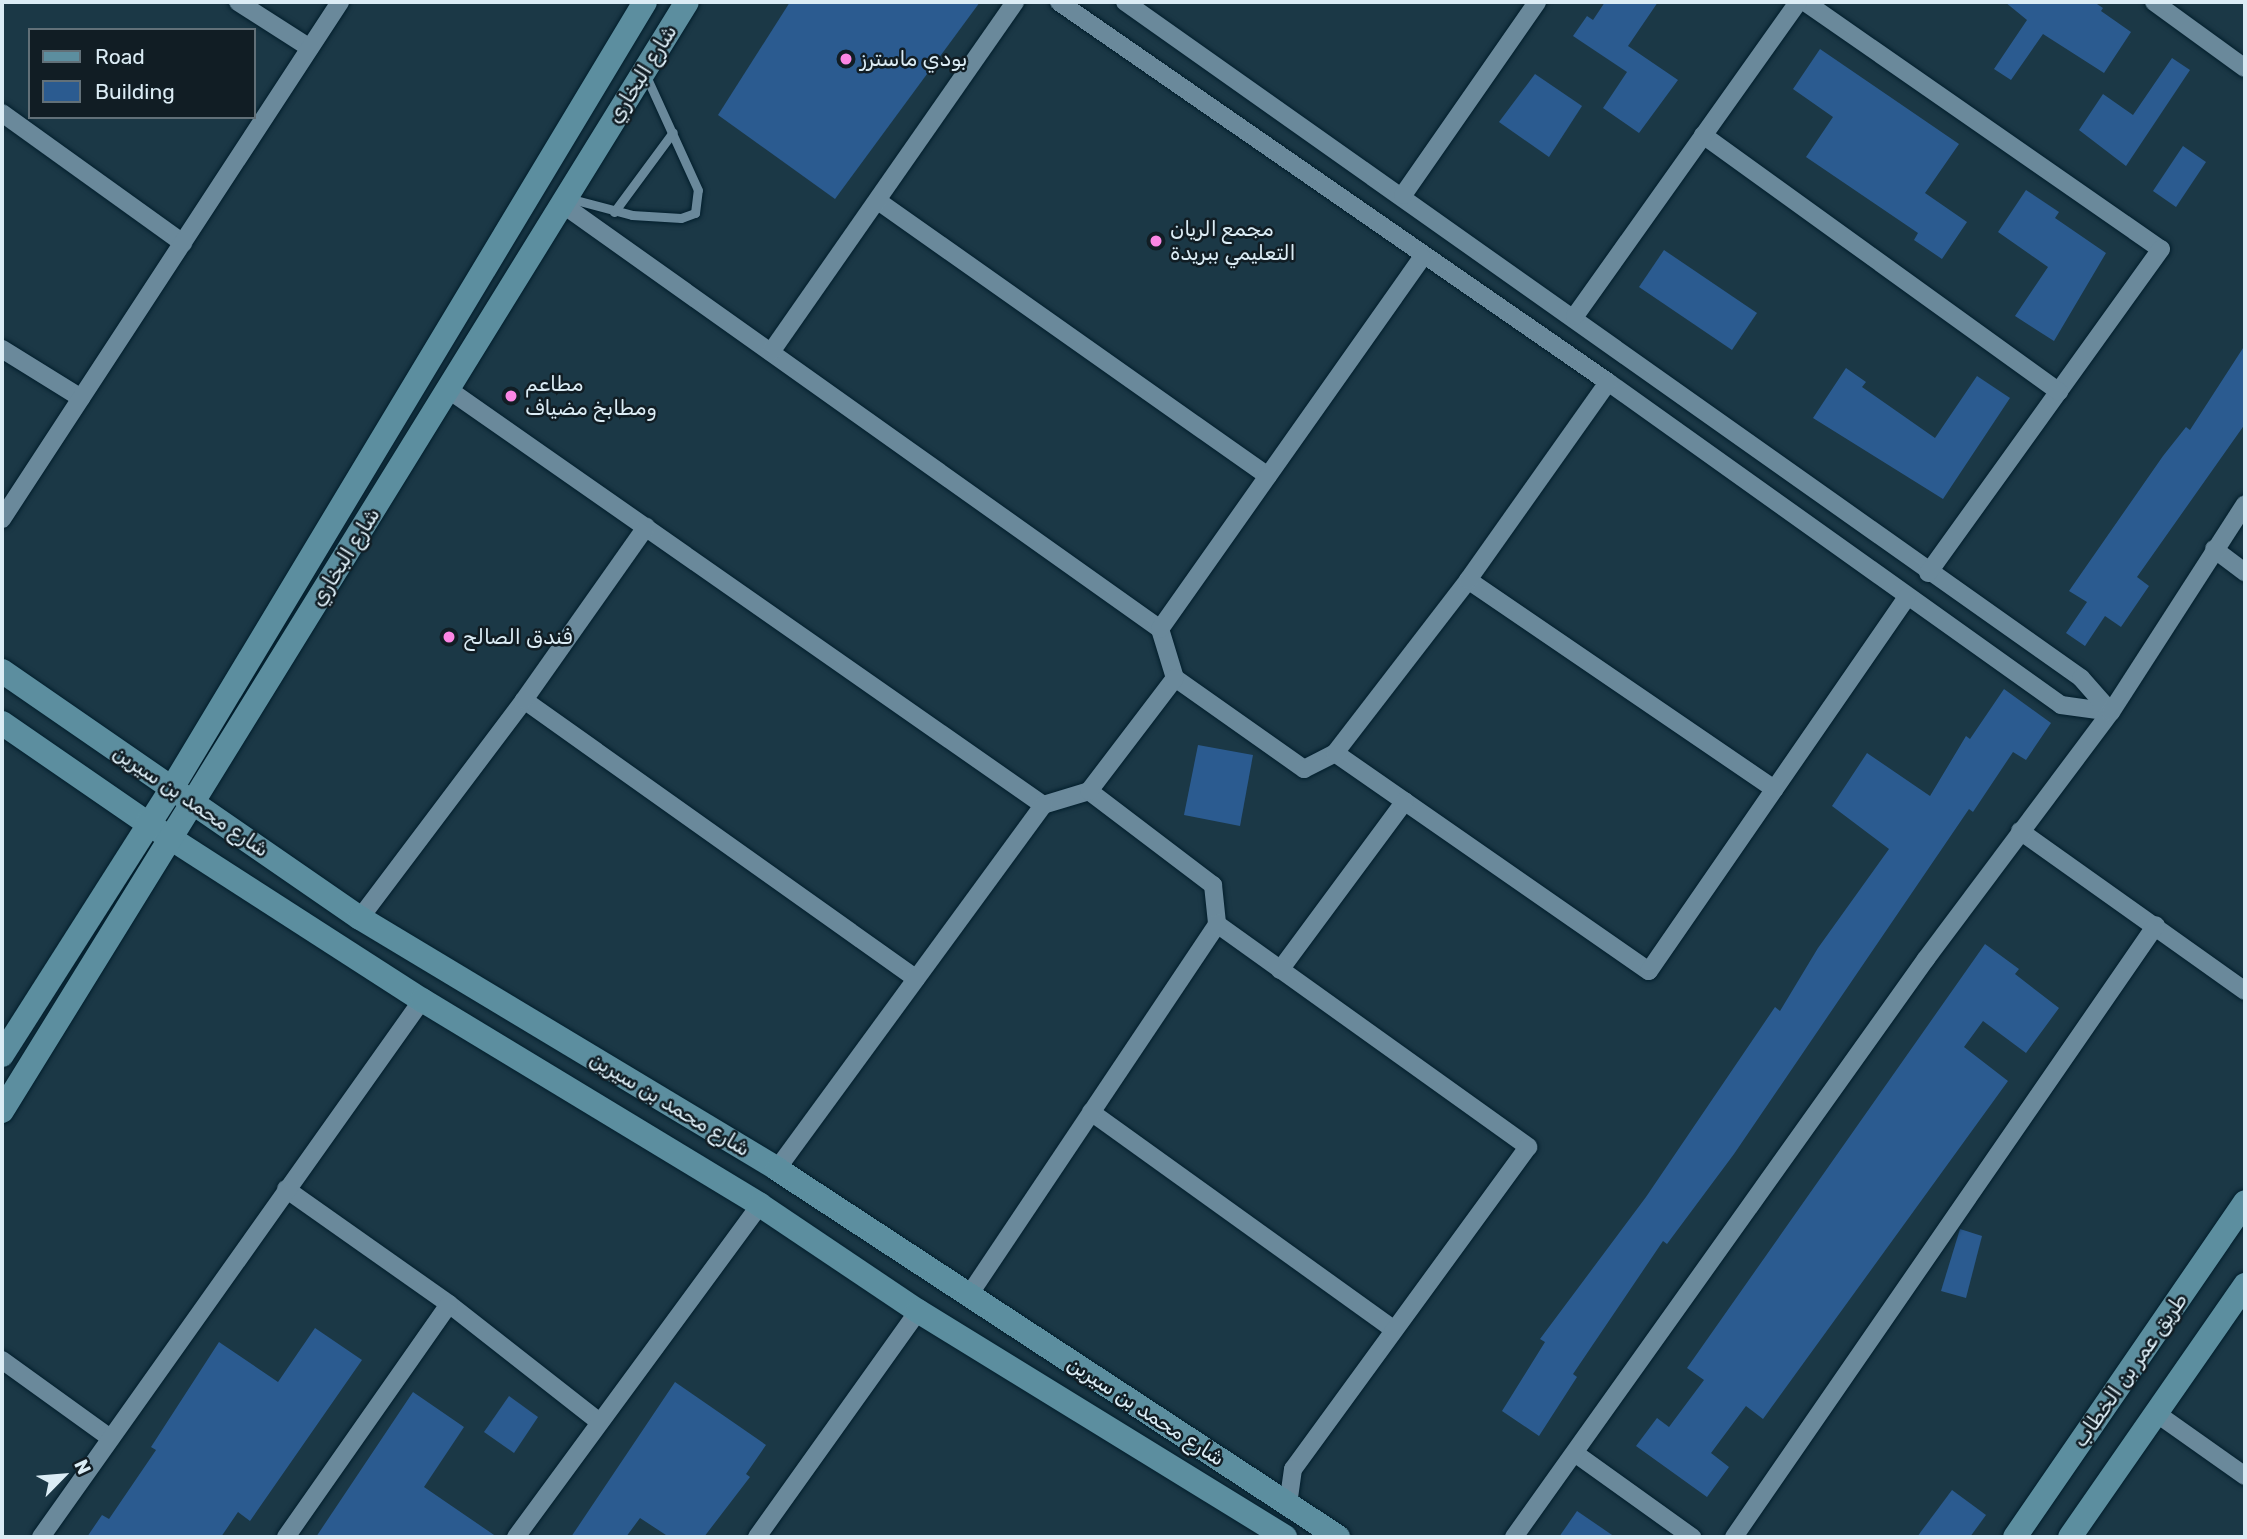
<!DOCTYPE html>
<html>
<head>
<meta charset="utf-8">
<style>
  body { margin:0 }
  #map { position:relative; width:2247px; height:1539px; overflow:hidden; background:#1b3846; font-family:Rubik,Vazirmatn,sans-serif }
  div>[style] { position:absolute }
  .building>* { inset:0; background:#2b5b90 }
  .roads { filter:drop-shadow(0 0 2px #021e2c) drop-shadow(0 0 2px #021e2c) }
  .lane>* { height:9px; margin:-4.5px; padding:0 4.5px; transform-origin:4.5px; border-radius:4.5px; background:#6a899b }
  .street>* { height:18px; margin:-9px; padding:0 9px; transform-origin:9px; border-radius:9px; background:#6a899b }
  .secondary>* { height:24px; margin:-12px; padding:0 12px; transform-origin:12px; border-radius:12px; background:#5c8e9f }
  .dots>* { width:19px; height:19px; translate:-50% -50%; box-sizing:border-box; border:4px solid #111d24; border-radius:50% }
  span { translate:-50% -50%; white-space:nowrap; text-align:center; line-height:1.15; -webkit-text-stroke:5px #111d24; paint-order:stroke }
  .poi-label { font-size:21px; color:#dbecf5 }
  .left { translate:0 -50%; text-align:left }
  .street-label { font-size:21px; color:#dbecf5 }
  .frame { position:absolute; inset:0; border:4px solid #dbecf5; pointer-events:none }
  .legend { position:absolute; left:28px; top:28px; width:228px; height:91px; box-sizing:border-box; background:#111d24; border:2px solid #627078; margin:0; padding:9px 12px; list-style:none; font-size:21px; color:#dbecf5 }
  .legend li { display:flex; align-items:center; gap:14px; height:35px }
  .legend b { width:35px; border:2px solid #627078 }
  .north { position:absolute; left:28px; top:1441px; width:70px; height:70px; -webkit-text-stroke:5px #111d24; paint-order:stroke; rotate:65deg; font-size:19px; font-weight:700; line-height:28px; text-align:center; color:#dbecf5 }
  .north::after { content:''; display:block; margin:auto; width:24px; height:32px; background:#dbecf5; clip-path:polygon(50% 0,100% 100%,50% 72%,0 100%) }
</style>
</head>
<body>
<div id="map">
  <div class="building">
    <div style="clip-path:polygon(790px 2px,980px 2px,835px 199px,718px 115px)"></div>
    <div style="clip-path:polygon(1605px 2px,1658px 2px,1628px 46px,1678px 80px,1639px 133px,1603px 108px,1627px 72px,1573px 36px,1587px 16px,1593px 20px)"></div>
    <div style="clip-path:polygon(2005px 2px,2094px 2px,2103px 8px,2101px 11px,2131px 32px,2104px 73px,2043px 34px,2011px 80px,1994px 69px,2027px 20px)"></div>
    <div style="clip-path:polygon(1820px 49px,1959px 144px,1925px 193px,1967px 222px,1942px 259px,1914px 240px,1918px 233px,1806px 157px,1833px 117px,1793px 89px)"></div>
    <div style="clip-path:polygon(2172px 58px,2190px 70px,2126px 166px,2079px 130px,2103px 94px,2133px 115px)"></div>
    <div style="clip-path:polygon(1535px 74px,1582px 106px,1549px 157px,1499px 122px)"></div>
    <div style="clip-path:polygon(2183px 146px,2206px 162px,2176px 207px,2153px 191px)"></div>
    <div style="clip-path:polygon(2026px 190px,2059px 212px,2055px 218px,2106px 253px,2054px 341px,2015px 316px,2048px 267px,1998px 232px)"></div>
    <div style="clip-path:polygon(1664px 250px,1757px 313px,1732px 350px,1639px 287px)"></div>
    <div style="clip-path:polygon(2245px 345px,2245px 424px,2137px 577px,2149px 586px,2121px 627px,2105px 616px,2085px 646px,2066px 633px,2087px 602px,2069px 591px,2163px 456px,2186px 427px,2190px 430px)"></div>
    <div style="clip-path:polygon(1846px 368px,1866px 382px,1862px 387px,1935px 438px,1977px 376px,2010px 398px,1943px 499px,1813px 418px)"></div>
    <div style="clip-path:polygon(2004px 689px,2051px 723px,2026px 760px,2013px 752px,1973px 812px,1969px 809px,1734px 1154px,1667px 1244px,1663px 1241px,1573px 1374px,1577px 1377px,1539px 1436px,1502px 1411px,1545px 1342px,1540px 1339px,1646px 1197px,1775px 1007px,1780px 1011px,1818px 948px,1889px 849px,1832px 806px,1867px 753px,1930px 796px,1966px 736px,1970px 739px)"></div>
    <div style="clip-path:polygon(1198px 745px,1253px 755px,1240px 826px,1184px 815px)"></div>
    <div style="clip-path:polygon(1985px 944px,2019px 969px,2015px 974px,2059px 1008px,2026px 1053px,1983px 1021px,1964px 1047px,2008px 1081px,1763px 1419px,1746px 1406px,1711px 1453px,1729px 1467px,1707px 1497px,1636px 1446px,1657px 1418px,1669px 1427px,1704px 1380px,1687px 1368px)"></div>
    <div style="clip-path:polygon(1960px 1229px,1982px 1236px,1966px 1298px,1941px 1291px)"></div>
    <div style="clip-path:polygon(315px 1328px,362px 1360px,250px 1521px,238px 1512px,221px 1537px,87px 1537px,102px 1515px,109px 1519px,156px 1450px,151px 1447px,219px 1342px,278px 1382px)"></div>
    <div style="clip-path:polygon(675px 1382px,766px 1445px,746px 1474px,750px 1477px,704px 1537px,669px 1537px,640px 1518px,626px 1537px,571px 1537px)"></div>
    <div style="clip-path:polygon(413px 1392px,464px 1427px,424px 1487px,497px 1537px,316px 1537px)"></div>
    <div style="clip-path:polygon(509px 1396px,538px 1417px,514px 1453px,484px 1432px)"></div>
    <div style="clip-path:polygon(1952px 1490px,1986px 1515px,1970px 1537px,1917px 1537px)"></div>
    <div style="clip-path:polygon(1577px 1511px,1615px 1537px,1559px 1537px)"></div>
  </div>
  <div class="roads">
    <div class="lane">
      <div style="left:568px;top:198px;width:66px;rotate:14.9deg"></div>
      <div style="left:632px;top:215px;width:49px;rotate:3.5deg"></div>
      <div style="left:681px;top:218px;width:15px;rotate:-20deg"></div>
      <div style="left:695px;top:213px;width:23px;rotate:-83deg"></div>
      <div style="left:698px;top:190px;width:125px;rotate:-114.5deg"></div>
      <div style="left:614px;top:212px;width:99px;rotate:-53.6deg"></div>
    </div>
    <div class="street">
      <div style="left:238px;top:2px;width:85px;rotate:32.6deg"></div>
      <div style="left:1059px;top:2px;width:668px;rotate:34.69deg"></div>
      <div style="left:1608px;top:382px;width:556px;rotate:35.49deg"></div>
      <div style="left:2061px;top:705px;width:50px;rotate:8deg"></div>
      <div style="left:1125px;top:2px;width:1171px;rotate:35.26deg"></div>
      <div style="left:2081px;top:678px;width:45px;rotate:48.6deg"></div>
      <div style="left:1805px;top:2px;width:433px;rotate:34.8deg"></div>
      <div style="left:2161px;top:249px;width:399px;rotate:125.7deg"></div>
      <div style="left:2154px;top:2px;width:112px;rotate:36deg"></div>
      <div style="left:2px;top:113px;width:223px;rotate:35.7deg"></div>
      <div style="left:1703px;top:135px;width:439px;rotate:35.8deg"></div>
      <div style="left:1403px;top:195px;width:235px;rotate:-55.2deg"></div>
      <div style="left:878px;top:201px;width:477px;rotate:35.2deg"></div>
      <div style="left:562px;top:204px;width:734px;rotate:35.4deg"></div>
      <div style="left:1160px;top:629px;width:51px;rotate:73deg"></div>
      <div style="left:1175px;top:678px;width:158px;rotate:35.2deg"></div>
      <div style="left:1304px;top:769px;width:35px;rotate:-27deg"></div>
      <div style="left:1335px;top:753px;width:382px;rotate:34.8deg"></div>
      <div style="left:1649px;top:971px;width:454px;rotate:-55.4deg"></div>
      <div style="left:1575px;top:316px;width:385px;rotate:-54.6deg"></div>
      <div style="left:2px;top:349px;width:93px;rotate:31.8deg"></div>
      <div style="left:771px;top:352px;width:427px;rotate:-55.1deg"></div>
      <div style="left:449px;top:390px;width:725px;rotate:34.94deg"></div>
      <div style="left:1043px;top:805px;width:48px;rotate:-16.9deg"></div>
      <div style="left:1089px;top:791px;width:156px;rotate:37.2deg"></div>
      <div style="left:1213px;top:885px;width:39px;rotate:84deg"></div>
      <div style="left:2px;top:519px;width:618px;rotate:-56.82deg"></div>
      <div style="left:2214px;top:549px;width:39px;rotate:37deg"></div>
      <div style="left:1468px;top:580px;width:371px;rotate:34.3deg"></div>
      <div style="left:1160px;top:629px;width:455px;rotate:-54.8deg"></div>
      <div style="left:524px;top:700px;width:481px;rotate:35.4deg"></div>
      <div style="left:1335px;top:753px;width:218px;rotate:-52.4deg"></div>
      <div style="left:1468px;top:580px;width:242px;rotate:-54.7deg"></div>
      <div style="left:1089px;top:791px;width:142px;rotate:-52.7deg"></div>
      <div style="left:2020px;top:831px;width:276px;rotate:35.4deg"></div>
      <div style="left:360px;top:918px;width:273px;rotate:-53deg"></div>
      <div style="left:524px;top:700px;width:212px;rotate:-54.8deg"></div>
      <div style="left:1280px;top:970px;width:210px;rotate:-53.5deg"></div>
      <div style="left:1091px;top:1112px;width:373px;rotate:35.7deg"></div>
      <div style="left:777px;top:1169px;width:451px;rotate:-53.8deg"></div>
      <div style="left:286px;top:1189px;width:199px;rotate:35.2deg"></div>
      <div style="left:449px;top:1304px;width:189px;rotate:38.1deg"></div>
      <div style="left:969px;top:1295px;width:446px;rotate:-56.2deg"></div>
      <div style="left:1217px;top:924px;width:383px;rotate:35.6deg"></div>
      <div style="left:1528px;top:1147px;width:399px;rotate:126.1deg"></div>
      <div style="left:1293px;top:1469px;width:35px;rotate:98deg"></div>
      <div style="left:2px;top:1360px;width:133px;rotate:35.8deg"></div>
      <div style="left:2156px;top:1413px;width:109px;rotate:35.3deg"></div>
      <div style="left:1576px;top:1454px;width:143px;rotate:35.6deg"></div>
      <div style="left:41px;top:1537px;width:658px;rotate:-54.64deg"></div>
      <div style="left:286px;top:1537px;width:284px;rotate:-55deg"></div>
      <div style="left:516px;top:1537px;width:412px;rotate:-53.7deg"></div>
      <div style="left:757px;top:1537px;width:277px;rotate:-54.5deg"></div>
      <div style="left:1514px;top:1537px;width:710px;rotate:-54.52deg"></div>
      <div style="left:1926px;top:959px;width:309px;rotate:-53.2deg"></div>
      <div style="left:2111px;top:712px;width:247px;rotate:-57.2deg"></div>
      <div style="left:1734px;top:1537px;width:743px;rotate:-55.41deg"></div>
    </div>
    <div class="secondary">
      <div style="left:2px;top:671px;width:435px;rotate:34.6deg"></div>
      <div style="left:360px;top:918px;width:487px;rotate:31deg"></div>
      <div style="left:777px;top:1169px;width:671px;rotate:33.26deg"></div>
      <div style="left:2px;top:723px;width:176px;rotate:34.6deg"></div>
      <div style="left:147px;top:823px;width:327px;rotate:32.8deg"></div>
      <div style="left:422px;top:1000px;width:395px;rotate:31.2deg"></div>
      <div style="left:760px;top:1205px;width:190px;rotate:33.9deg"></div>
      <div style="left:918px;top:1311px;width:431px;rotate:31.6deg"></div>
      <div style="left:2px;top:1055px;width:317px;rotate:-57.5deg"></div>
      <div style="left:172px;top:788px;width:917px;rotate:-58.96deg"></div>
      <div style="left:2px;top:1111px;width:1303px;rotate:-58.3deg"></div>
      <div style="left:2015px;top:1537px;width:406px;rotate:-55.5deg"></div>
      <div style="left:2070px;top:1537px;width:307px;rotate:-55.2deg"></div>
    </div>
  </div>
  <div class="dots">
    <div style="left:846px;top:59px;background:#fc86e4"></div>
    <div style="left:1156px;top:241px;background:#fc86e4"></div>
    <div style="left:511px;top:396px;background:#fc86e4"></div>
    <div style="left:449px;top:637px;background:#fc86e4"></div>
  </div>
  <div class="poi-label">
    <span class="left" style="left:860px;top:59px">بودي ماسترز</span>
    <span class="left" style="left:1170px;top:241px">مجمع الريان<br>التعليمي ببريدة</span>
    <span class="left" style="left:525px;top:396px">مطاعم<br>ومطابخ مضياف</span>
    <span class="left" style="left:463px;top:637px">فندق الصالح</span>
  </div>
  <div class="street-label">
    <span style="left:642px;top:74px;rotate:-58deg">شارع البخاري</span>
    <span style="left:345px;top:557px;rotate:-58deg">شارع البخاري</span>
    <span style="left:191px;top:801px;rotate:34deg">شارع محمد بن سيرين</span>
    <span style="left:670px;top:1104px;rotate:31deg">شارع محمد بن سيرين</span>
    <span style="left:2130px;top:1370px;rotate:-55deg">طريق عمر بن الخطاب</span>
    <span style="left:1146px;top:1411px;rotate:33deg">شارع محمد بن سيرين</span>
  </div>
  <div class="frame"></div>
  <ul class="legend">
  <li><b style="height:9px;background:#5c8e9f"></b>Road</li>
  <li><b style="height:19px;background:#2b5b90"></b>Building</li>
  </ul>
  <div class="north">N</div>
</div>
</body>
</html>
